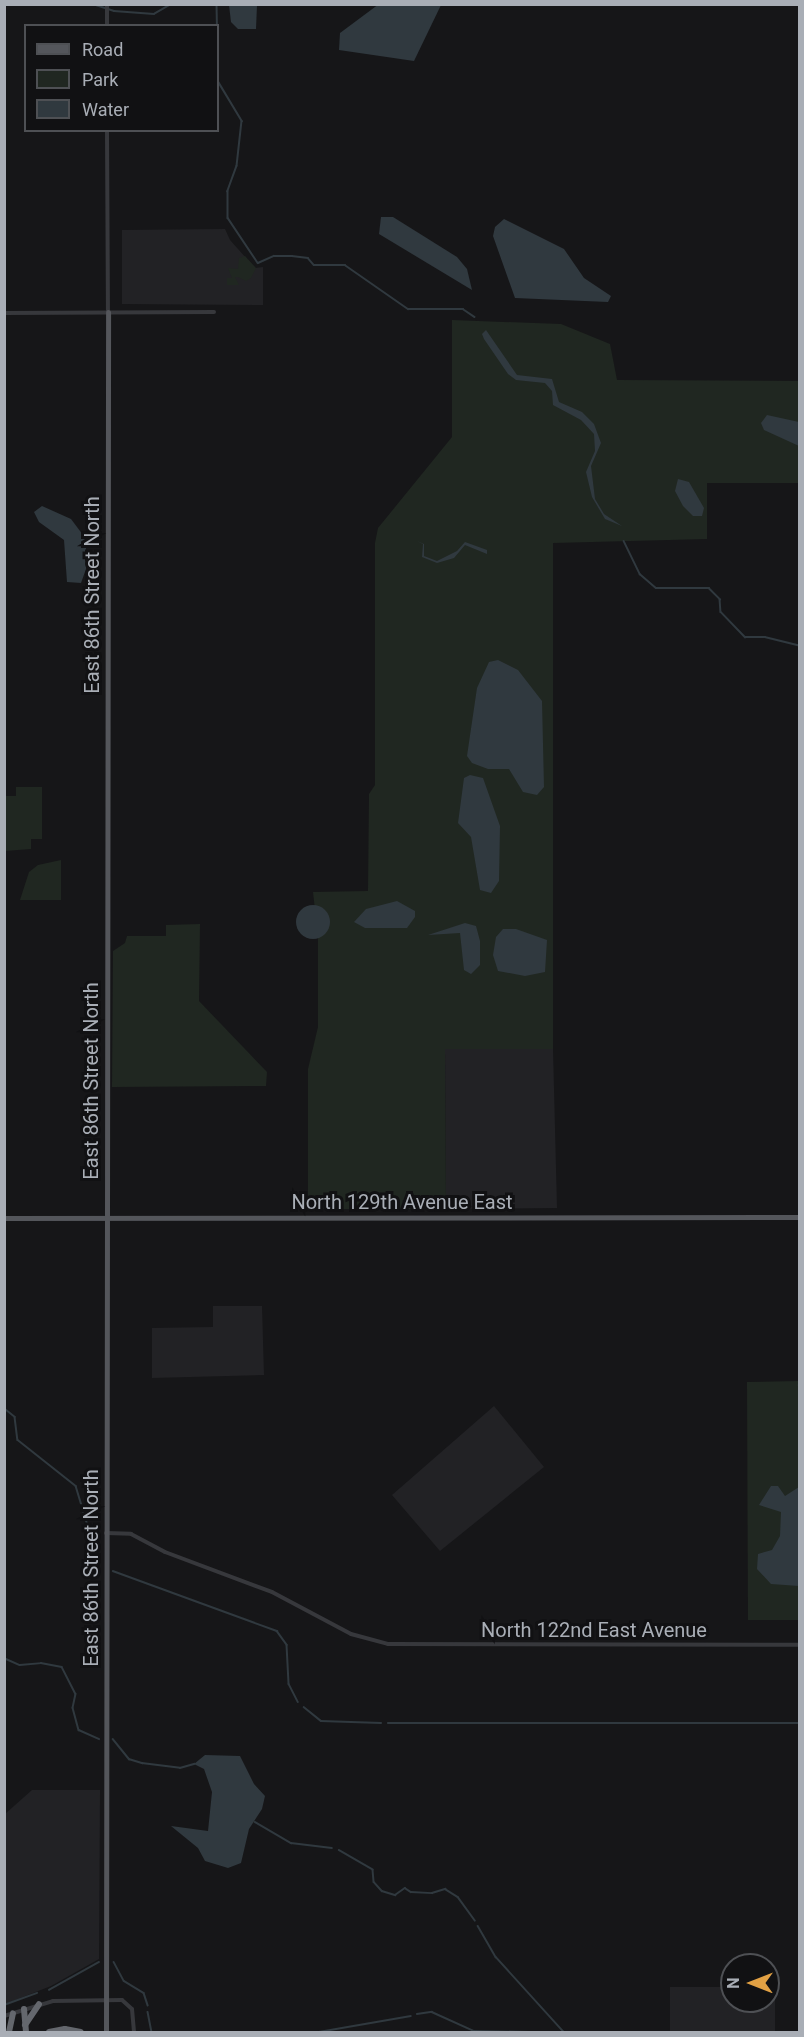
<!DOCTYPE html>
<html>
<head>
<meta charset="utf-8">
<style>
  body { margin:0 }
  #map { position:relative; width:804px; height:2037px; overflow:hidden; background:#161618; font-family:Roboto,sans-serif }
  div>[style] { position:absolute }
  .built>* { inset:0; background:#222225 }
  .green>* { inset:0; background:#202721 }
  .water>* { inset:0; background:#30393f }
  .round { border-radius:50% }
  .stream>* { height:1.5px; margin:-0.75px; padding:0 0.75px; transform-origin:0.75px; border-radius:0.75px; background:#30393f }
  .minor>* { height:4px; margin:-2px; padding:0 2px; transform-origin:2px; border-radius:2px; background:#37383c }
  .major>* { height:5px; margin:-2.5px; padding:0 2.5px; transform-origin:2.5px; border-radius:2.5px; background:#54565b }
  .highway>* { height:6px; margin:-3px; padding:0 3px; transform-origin:3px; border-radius:3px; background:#64676d }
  span { translate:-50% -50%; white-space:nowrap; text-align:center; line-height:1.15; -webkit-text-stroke:6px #111113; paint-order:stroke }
  .street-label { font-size:20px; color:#a9aeb6 }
  .frame { position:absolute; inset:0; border:6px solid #a9aeb6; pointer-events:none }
  .legend { position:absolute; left:24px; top:24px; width:195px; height:108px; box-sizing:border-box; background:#111113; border:2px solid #4e5054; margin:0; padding:8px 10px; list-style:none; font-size:18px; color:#a9aeb6 }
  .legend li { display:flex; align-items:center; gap:12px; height:30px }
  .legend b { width:30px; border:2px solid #4e5054 }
  .north { position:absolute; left:720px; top:1953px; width:60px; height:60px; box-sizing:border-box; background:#111113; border:2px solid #4e5054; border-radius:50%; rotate:270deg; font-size:16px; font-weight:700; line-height:24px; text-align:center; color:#a9aeb6 }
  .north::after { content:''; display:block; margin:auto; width:21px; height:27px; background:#e2a144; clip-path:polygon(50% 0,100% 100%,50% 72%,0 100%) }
</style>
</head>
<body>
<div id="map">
  <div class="built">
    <div style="clip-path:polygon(225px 229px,230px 240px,255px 268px,263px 267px,263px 305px,122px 304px,122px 230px)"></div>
    <div style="clip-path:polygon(445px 1049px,553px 1049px,557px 1208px,446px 1209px)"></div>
    <div style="clip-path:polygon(213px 1306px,262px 1306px,264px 1375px,152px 1378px,152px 1328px,213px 1327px)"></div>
    <div style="clip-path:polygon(494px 1406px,544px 1467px,440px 1551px,392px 1495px)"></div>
    <div style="clip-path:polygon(32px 1790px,100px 1790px,99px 1959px,51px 1986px,5px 2004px,5px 1814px)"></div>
    <div style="clip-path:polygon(670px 1987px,732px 1987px,732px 2001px,768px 2001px,768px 1987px,775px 1987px,775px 2032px,670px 2032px)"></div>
  </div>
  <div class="green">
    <div style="clip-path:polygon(245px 256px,256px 268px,251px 278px,246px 281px,238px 277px,235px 277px,239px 285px,227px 285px,227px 278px,232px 278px,228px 268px,238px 269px,239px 258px)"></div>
    <div style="clip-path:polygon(452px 320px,561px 324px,610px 344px,617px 380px,799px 381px,799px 483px,707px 483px,707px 539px,553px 543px,553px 1049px,445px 1049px,446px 1209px,308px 1209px,308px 1069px,318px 1027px,318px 937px,313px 892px,368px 891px,369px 794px,375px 785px,375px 543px,378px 528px,452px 437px)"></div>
    <div style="clip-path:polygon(16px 787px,42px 787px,42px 839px,31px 839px,31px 849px,5px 851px,5px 796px,16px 796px)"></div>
    <div style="clip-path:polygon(61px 860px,61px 900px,20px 900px,29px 872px,38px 865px)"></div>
    <div style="clip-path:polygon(200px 924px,199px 1001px,267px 1072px,266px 1086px,112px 1087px,113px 951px,125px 943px,127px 936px,166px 936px,166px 925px)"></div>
    <div style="clip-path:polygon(799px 1381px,799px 1620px,748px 1620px,747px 1382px)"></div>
  </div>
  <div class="water">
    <div style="clip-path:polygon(379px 4px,441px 5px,414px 61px,339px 50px,340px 33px)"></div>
    <div style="clip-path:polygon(229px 5px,257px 5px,256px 29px,238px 29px,231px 22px)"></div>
    <div style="clip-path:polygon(381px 217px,393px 217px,457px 257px,467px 269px,472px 290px,379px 234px)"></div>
    <div style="clip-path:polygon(504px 219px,564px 249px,584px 278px,611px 296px,608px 302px,515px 298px,493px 236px,495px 227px)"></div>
    <div style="clip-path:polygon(486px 330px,517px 375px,552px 379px,559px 402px,582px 412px,594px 424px,601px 443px,591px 466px,595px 499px,604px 514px,622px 526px,605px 519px,592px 497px,586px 472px,595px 451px,594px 434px,581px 420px,553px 405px,552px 391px,545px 383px,516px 380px,508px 374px,484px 339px,482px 334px)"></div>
    <div style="clip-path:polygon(767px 415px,799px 422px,799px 446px,764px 430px,761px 423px)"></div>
    <div style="clip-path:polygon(678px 479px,689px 482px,704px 508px,702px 516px,693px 516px,683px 506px,675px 491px)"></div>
    <div style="clip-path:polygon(42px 506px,71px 519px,86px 539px,86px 569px,81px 583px,67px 582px,64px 540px,39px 522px,34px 512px)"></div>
    <div style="clip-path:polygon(417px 541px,424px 544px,424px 556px,437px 561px,457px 551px,465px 542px,487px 550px,487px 554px,465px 545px,454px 558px,437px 563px,422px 557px,423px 544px)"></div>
    <div style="clip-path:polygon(498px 660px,518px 670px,542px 701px,544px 787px,537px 795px,523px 792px,509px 769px,488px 769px,472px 763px,467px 756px,477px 688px,489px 662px)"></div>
    <div style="clip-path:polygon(470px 775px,483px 778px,500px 826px,499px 881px,491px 893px,480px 890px,471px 837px,458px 823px,464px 778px)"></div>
    <div style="clip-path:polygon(397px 901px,415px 911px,415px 917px,407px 928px,365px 928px,354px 922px,366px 909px)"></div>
    <div class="round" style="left:296px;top:905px;width:34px;height:34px"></div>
    <div style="clip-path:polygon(465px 923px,476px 926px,480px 941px,480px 965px,471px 974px,464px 970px,460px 933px,428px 935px)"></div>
    <div style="clip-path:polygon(503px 929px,516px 929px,547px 940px,545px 972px,525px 976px,498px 971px,493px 955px,496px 937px)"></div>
    <div style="clip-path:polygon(771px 1486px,778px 1486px,785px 1496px,799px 1487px,799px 1586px,771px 1584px,757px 1569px,758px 1554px,772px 1550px,780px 1536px,781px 1512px,759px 1505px)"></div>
    <div style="clip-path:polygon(205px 1755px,240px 1756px,254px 1784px,265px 1796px,262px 1809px,249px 1829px,241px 1863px,228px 1868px,205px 1861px,198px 1848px,171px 1826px,208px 1831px,212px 1792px,204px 1769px,194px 1764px)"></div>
  </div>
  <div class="stream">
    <div style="left:93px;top:4px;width:22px;rotate:18deg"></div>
    <div style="left:114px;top:11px;width:40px;rotate:4.3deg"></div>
    <div style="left:154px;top:14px;width:20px;rotate:-30deg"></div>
    <div style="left:217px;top:4px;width:52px;rotate:88.9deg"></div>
    <div style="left:218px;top:81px;width:47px;rotate:59deg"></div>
    <div style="left:242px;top:121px;width:45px;rotate:96.3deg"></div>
    <div style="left:237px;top:166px;width:27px;rotate:110deg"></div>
    <div style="left:228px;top:191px;width:27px;rotate:90deg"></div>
    <div style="left:228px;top:218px;width:54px;rotate:56.3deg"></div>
    <div style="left:258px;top:263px;width:17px;rotate:-24deg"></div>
    <div style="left:274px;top:256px;width:18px"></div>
    <div style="left:292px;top:256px;width:16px;rotate:7deg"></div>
    <div style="left:308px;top:258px;width:9px;rotate:49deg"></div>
    <div style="left:314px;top:265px;width:31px"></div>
    <div style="left:345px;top:265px;width:77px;rotate:34.9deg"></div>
    <div style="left:408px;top:309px;width:55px"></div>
    <div style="left:463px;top:309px;width:14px;rotate:34deg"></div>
    <div style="left:624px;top:541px;width:37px;rotate:64deg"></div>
    <div style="left:640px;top:574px;width:21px;rotate:41deg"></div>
    <div style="left:656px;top:588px;width:53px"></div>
    <div style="left:709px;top:588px;width:16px;rotate:45deg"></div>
    <div style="left:720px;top:599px;width:13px;rotate:86deg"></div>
    <div style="left:721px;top:612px;width:35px;rotate:46deg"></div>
    <div style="left:745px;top:637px;width:20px"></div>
    <div style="left:765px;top:637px;width:36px;rotate:14deg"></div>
    <div style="left:799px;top:1385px;width:1px;rotate:45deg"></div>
    <div style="left:4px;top:1408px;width:14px;rotate:39deg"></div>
    <div style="left:15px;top:1417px;width:23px;rotate:83deg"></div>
    <div style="left:18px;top:1440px;width:74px;rotate:38.4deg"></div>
    <div style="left:76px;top:1486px;width:79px;rotate:73.2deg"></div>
    <div style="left:113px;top:1571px;width:175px;rotate:20.1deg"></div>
    <div style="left:277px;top:1631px;width:17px;rotate:54deg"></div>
    <div style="left:287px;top:1645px;width:39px;rotate:87deg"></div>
    <div style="left:289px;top:1684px;width:20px;rotate:63deg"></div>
    <div style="left:4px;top:1658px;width:17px;rotate:24deg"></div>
    <div style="left:20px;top:1665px;width:21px;rotate:-5deg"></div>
    <div style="left:41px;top:1663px;width:21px;rotate:11deg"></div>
    <div style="left:62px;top:1667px;width:30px;rotate:63deg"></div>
    <div style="left:76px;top:1694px;width:14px;rotate:102deg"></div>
    <div style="left:73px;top:1708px;width:23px;rotate:75deg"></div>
    <div style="left:79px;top:1730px;width:22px;rotate:24deg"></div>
    <div style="left:304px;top:1707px;width:22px;rotate:39deg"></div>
    <div style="left:321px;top:1721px;width:60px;rotate:1.9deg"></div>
    <div style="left:388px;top:1723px;width:412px"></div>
    <div style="left:113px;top:1739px;width:26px;rotate:51deg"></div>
    <div style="left:129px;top:1759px;width:14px;rotate:17deg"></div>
    <div style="left:142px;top:1763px;width:38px;rotate:7deg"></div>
    <div style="left:180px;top:1768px;width:15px;rotate:-16deg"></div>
    <div style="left:255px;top:1822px;width:42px;rotate:30.3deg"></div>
    <div style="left:291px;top:1843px;width:41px;rotate:7deg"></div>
    <div style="left:339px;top:1850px;width:39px;rotate:30deg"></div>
    <div style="left:373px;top:1870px;width:12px;rotate:85deg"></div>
    <div style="left:374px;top:1882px;width:12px;rotate:48deg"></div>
    <div style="left:382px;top:1891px;width:14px;rotate:17deg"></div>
    <div style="left:395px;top:1895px;width:12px;rotate:-35deg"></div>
    <div style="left:405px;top:1888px;width:7px;rotate:34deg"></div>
    <div style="left:411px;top:1892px;width:21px;rotate:3deg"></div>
    <div style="left:432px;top:1893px;width:14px;rotate:-17deg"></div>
    <div style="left:445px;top:1889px;width:15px;rotate:32deg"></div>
    <div style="left:458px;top:1897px;width:29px;rotate:54deg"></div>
    <div style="left:478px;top:1926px;width:36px;rotate:60deg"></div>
    <div style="left:496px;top:1957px;width:101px;rotate:47.8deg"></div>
    <div style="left:114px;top:1962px;width:21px;rotate:62deg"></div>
    <div style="left:124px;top:1981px;width:23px;rotate:31deg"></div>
    <div style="left:144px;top:1993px;width:13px;rotate:72deg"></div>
    <div style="left:49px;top:1990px;width:57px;rotate:-29.2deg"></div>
    <div style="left:4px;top:2005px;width:35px;rotate:-20deg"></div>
    <div style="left:148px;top:2012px;width:20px;rotate:79deg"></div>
    <div style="left:417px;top:2014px;width:15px;rotate:-8deg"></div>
    <div style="left:432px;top:2012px;width:46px;rotate:24.3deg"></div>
    <div style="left:474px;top:2031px;width:55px;rotate:1deg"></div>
    <div style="left:319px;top:2032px;width:93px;rotate:-9.9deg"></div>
  </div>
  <div class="minor">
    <div style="left:107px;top:4px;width:22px;rotate:90deg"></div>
    <div style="left:107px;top:130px;width:182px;rotate:89.7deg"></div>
    <div style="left:4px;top:313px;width:210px;rotate:-0.3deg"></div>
    <div style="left:106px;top:1533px;width:25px;rotate:2deg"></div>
    <div style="left:131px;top:1534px;width:38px;rotate:28deg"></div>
    <div style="left:165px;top:1552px;width:114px;rotate:20.5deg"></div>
    <div style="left:272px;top:1592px;width:89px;rotate:28deg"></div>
    <div style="left:351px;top:1634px;width:38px;rotate:15deg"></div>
    <div style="left:388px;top:1644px;width:412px;rotate:0.1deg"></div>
    <div style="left:4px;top:2016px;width:51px;rotate:-17deg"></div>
    <div style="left:53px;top:2001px;width:69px;rotate:-0.8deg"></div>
    <div style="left:122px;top:2000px;width:13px;rotate:42deg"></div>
    <div style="left:132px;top:2009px;width:23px;rotate:85deg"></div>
  </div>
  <div class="major">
    <div style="left:4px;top:1218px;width:796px;rotate:-0.07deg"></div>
    <div style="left:106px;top:2032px;width:1720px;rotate:-89.93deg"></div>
  </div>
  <div class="highway">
    <div style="left:24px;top:2009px;width:23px;rotate:85deg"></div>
    <div style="left:25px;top:2025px;width:25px;rotate:-56deg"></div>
    <div style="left:9px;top:2032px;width:19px;rotate:-78deg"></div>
    <div style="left:49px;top:2032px;width:16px;rotate:-11deg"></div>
    <div style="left:65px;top:2029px;width:16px;rotate:11deg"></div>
  </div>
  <div class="street-label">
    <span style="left:92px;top:595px;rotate:-90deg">East 86th Street North</span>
    <span style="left:91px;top:1081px;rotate:-90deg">East 86th Street North</span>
    <span style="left:402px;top:1202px">North 129th Avenue East</span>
    <span style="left:91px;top:1568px;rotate:-90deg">East 86th Street North</span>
    <span style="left:594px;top:1630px">North 122nd East Avenue</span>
  </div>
  <div class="frame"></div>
  <ul class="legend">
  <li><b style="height:8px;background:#54565b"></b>Road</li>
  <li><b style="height:16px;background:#202721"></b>Park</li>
  <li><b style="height:16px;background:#30393f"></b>Water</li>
  </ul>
  <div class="north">N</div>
</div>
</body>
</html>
